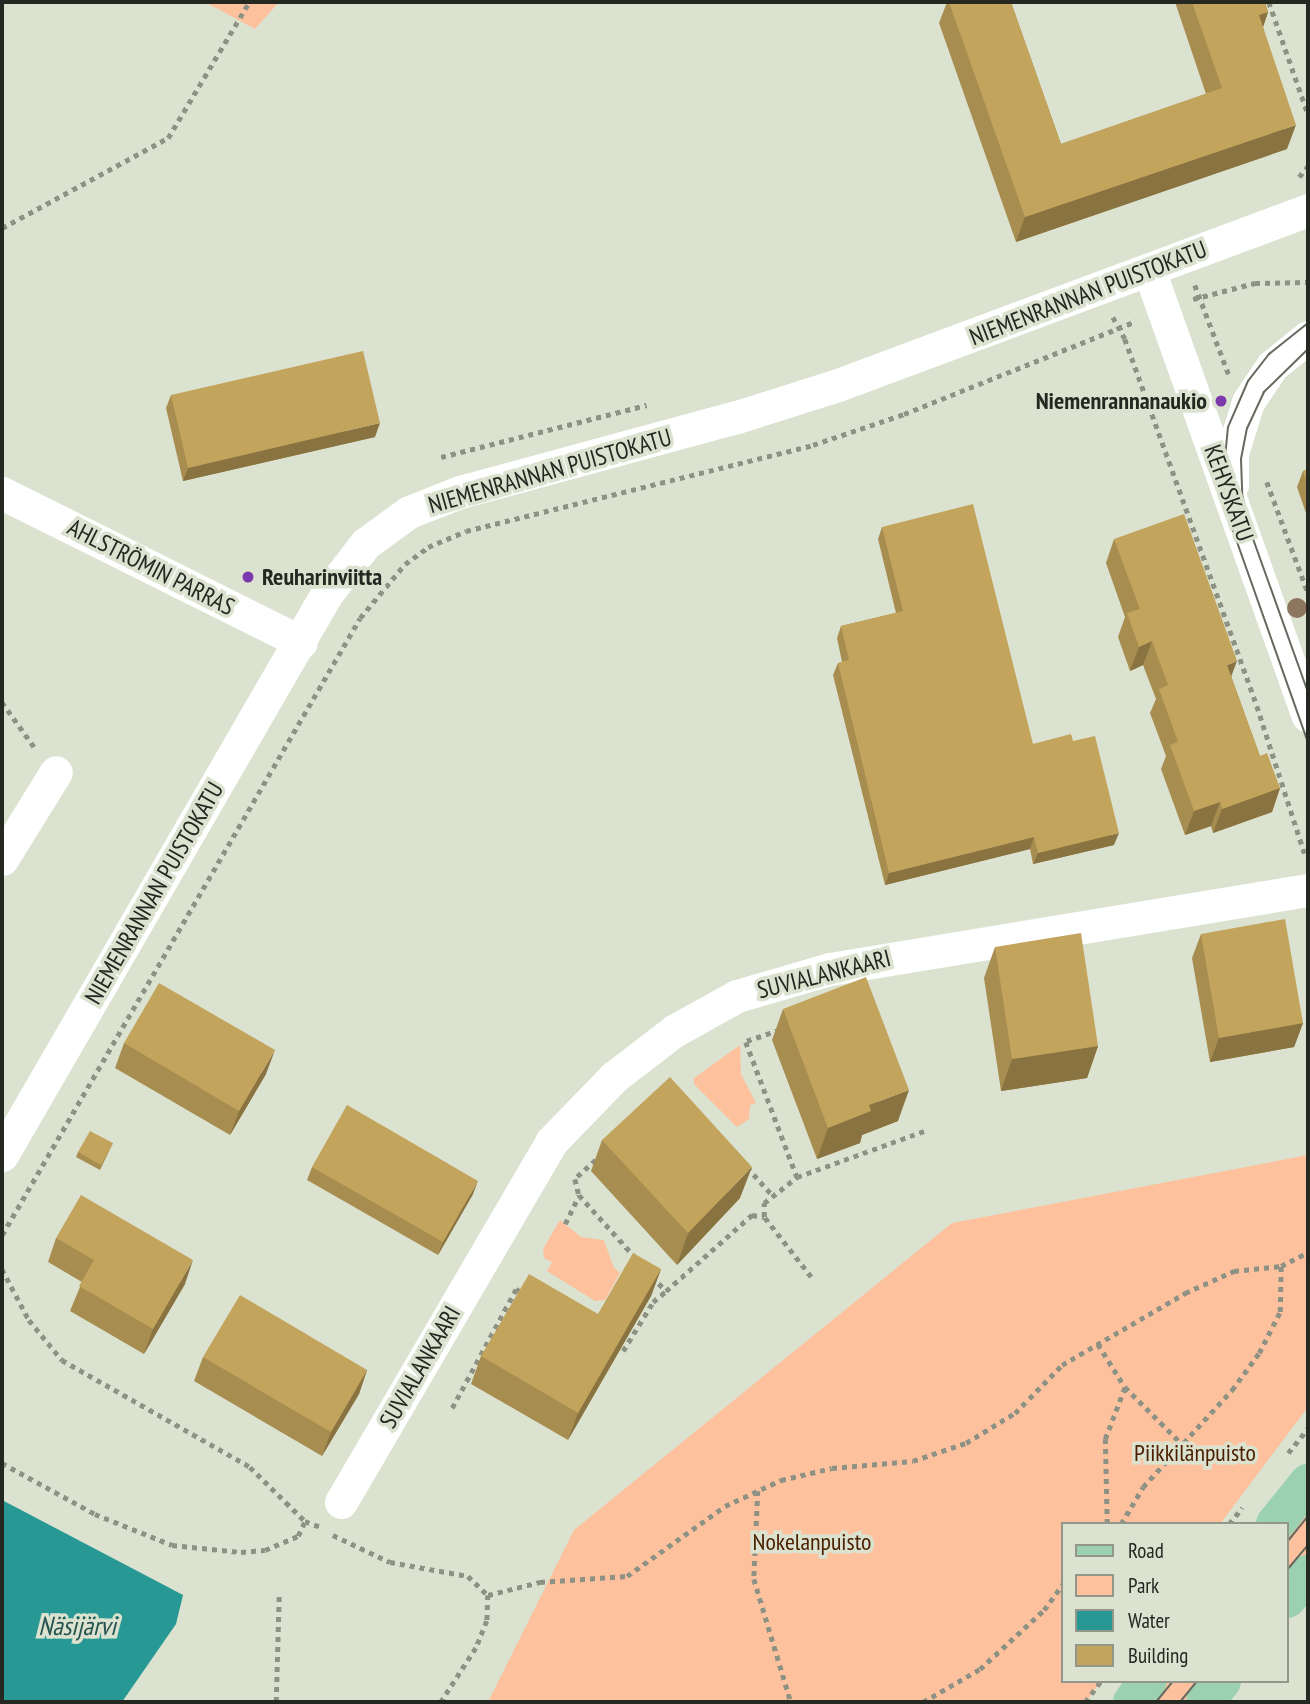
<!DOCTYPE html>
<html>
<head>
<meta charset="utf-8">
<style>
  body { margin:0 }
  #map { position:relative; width:1310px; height:1704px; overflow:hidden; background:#dce2d0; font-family:"PT Sans Narrow",sans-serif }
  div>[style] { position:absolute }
  .green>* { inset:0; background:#fdc19e }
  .water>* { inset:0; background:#279893 }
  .path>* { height:4.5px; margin-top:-2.25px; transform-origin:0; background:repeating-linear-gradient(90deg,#8d9285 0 5px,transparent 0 10px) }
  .minor>* { height:33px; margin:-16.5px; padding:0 16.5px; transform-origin:16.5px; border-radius:16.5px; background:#fff }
  .major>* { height:38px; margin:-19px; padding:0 19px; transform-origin:19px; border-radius:19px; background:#9bd0b1 }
  .tram>* { height:2px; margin:-1px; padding:0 1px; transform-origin:1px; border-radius:1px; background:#65695f }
  .trees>* { width:20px; height:20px; margin:-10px; border-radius:50%; background:#8c775e }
  .wall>* { inset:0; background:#a88d50 }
  .shaded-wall>* { inset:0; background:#887341 }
  .building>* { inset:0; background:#c3a45d }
  .dots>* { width:19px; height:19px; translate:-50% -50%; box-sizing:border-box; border:4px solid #dce2d0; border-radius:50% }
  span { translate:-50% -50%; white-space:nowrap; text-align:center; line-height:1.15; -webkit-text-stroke:7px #dce2d0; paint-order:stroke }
  .street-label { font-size:24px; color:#252721 }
  .poi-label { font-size:24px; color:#252721; font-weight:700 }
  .right { translate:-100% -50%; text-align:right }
  .left { translate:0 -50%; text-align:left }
  .park-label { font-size:24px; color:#4a2001 }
  .water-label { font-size:26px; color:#265451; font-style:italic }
  .frame { position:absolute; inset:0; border:4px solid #252721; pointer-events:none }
  .legend { position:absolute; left:1061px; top:1522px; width:228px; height:161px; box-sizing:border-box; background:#dce2d0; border:2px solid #93978a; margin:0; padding:9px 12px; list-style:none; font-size:21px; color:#252721 }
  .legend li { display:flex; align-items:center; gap:14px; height:35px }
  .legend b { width:35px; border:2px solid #93978a }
</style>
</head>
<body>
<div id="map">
  <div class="green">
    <div style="clip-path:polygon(205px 2px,279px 2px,255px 29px)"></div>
    <div style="clip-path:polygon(740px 1045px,741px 1074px,756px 1103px,750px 1105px,749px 1119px,737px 1127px,694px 1084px,694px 1078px)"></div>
    <div style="clip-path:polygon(1308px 1155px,1308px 1407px,1220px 1524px,1063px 1524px,1063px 1681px,1101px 1681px,1086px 1702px,488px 1702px,574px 1530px,952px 1223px)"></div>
    <div style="clip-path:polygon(560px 1220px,581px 1237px,604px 1240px,614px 1268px,620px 1273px,605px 1300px,595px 1301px,547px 1271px,552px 1262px,544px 1258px,543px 1249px)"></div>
    <div style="clip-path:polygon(1308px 1502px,1308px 1558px,1287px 1583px,1287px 1527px)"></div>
    <div style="clip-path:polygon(1162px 1681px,1207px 1681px,1190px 1702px,1145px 1702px)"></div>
  </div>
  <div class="water">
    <div style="clip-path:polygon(2px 1500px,183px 1595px,176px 1624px,122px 1702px,2px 1702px)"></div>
  </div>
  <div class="path">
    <div style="left:1269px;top:2px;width:119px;rotate:70.8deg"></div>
    <div style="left:1299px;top:177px;width:14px;rotate:-51deg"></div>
    <div style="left:2px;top:228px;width:189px;rotate:-28.5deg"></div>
    <div style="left:168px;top:138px;width:158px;rotate:-59.2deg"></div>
    <div style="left:1195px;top:285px;width:96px;rotate:69.3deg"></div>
    <div style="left:1193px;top:299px;width:64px;rotate:-14.5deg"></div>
    <div style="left:1255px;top:283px;width:53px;rotate:-1.1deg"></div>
    <div style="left:1113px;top:317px;width:25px;rotate:61deg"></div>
    <div style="left:1125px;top:339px;width:390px;rotate:70.2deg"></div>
    <div style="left:1257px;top:706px;width:160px;rotate:72.1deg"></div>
    <div style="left:441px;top:457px;width:212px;rotate:-14.2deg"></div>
    <div style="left:1267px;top:482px;width:118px;rotate:69.7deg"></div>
    <div style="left:2px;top:702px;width:57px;rotate:54.3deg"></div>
    <div style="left:780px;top:1030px;width:36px;rotate:161deg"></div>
    <div style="left:746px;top:1042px;width:144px;rotate:69.3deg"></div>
    <div style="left:596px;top:1160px;width:28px;rotate:138deg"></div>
    <div style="left:575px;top:1179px;width:16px;rotate:76deg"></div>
    <div style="left:579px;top:1195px;width:84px;rotate:47.9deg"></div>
    <div style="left:747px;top:1167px;width:38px;rotate:48deg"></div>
    <div style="left:565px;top:1224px;width:32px;rotate:-64deg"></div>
    <div style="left:2px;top:1235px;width:713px;rotate:-59.88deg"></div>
    <div style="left:360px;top:618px;width:70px;rotate:-50.2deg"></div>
    <div style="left:405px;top:564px;width:29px;rotate:-36deg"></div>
    <div style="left:428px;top:547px;width:41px;rotate:-22.8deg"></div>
    <div style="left:466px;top:531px;width:357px;rotate:-13.9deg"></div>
    <div style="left:813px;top:445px;width:96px;rotate:-18.8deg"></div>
    <div style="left:904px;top:414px;width:250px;rotate:-21.8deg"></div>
    <div style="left:2px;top:1269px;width:58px;rotate:62.1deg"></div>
    <div style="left:29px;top:1320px;width:52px;rotate:50.5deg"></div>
    <div style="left:62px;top:1360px;width:216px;rotate:29.6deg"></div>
    <div style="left:250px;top:1467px;width:77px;rotate:44.5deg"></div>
    <div style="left:305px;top:1521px;width:17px;rotate:21deg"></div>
    <div style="left:652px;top:1276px;width:21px;rotate:47deg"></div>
    <div style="left:666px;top:1291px;width:115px;rotate:-41.5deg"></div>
    <div style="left:752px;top:1215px;width:12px;rotate:9deg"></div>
    <div style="left:811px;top:1277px;width:76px;rotate:-128.1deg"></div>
    <div style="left:764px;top:1217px;width:14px;rotate:-90deg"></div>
    <div style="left:764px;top:1203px;width:42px;rotate:-38.2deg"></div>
    <div style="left:797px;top:1177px;width:138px;rotate:-19.9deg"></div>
    <div style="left:1098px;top:1344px;width:51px;rotate:57.9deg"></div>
    <div style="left:1125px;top:1387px;width:79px;rotate:45deg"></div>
    <div style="left:616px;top:1347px;width:8px;rotate:30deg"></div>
    <div style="left:623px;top:1351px;width:57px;rotate:-58.5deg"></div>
    <div style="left:653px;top:1302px;width:17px;rotate:-40deg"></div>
    <div style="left:452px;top:1408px;width:135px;rotate:-61.7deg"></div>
    <div style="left:516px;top:1289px;width:8px;rotate:30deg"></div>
    <div style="left:1288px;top:1453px;width:32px;rotate:-51deg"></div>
    <div style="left:2px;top:1463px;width:106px;rotate:28.7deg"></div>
    <div style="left:95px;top:1514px;width:83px;rotate:21.9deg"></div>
    <div style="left:172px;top:1545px;width:69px;rotate:5.8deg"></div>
    <div style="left:241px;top:1552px;width:24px;rotate:-5deg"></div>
    <div style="left:265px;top:1550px;width:36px;rotate:-23deg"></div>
    <div style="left:298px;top:1536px;width:17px;rotate:-65deg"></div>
    <div style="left:758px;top:1491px;width:88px;rotate:92.6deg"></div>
    <div style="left:754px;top:1579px;width:128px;rotate:73.3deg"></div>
    <div style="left:1107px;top:1524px;width:85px;rotate:-91.3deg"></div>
    <div style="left:1105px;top:1439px;width:56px;rotate:-69deg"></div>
    <div style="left:1121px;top:1524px;width:43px;rotate:-59.3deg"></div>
    <div style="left:1143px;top:1487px;width:132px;rotate:-47.5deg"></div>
    <div style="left:1232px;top:1390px;width:46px;rotate:-53.9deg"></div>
    <div style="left:1259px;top:1353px;width:46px;rotate:-62.9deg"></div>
    <div style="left:1280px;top:1312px;width:46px;rotate:-88.8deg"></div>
    <div style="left:1229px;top:1524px;width:21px;rotate:-51deg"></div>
    <div style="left:333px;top:1535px;width:63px;rotate:25.3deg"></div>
    <div style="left:390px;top:1562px;width:79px;rotate:10.2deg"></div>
    <div style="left:468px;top:1576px;width:28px;rotate:44deg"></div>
    <div style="left:488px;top:1595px;width:26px;rotate:92deg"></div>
    <div style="left:487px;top:1621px;width:29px;rotate:112deg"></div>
    <div style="left:476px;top:1648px;width:64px;rotate:122.9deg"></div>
    <div style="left:488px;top:1595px;width:54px;rotate:-14deg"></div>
    <div style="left:540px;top:1582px;width:87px;rotate:-3.9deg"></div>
    <div style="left:627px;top:1576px;width:120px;rotate:-35.5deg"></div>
    <div style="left:725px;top:1506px;width:62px;rotate:-24.9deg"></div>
    <div style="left:781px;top:1480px;width:52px;rotate:-13.2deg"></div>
    <div style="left:832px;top:1468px;width:81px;rotate:-4.9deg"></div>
    <div style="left:913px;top:1461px;width:56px;rotate:-18.8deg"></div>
    <div style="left:966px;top:1443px;width:57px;rotate:-31.5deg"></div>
    <div style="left:1015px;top:1413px;width:67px;rotate:-45.6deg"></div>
    <div style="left:1062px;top:1365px;width:143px;rotate:-30.3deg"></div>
    <div style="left:1185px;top:1293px;width:54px;rotate:-24.2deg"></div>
    <div style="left:1234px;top:1271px;width:47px;rotate:-6.1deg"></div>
    <div style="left:1281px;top:1266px;width:30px;rotate:-27deg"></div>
    <div style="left:276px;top:1702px;width:106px;rotate:-88.4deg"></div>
    <div style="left:923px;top:1702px;width:66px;rotate:-30.1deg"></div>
    <div style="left:980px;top:1669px;width:87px;rotate:-42.7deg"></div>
    <div style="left:1044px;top:1610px;width:32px;rotate:-54deg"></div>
    <div style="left:1085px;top:1702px;width:26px;rotate:-53deg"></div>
  </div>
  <div class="minor">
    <div style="left:1149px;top:270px;width:473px;rotate:70.4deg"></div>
    <div style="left:1232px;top:485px;width:32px;rotate:-90deg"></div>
    <div style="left:1232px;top:453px;width:53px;rotate:-72.6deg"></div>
    <div style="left:1248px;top:402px;width:43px;rotate:-56.3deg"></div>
    <div style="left:1272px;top:366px;width:46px;rotate:-38.9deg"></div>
    <div style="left:2px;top:493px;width:334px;rotate:26.5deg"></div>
    <div style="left:2px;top:859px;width:102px;rotate:-58.2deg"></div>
    <div style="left:2px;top:1155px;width:647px;rotate:-59.95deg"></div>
    <div style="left:326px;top:595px;width:64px;rotate:-52.6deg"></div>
    <div style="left:365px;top:544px;width:54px;rotate:-36deg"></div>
    <div style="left:409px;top:512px;width:55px;rotate:-21.4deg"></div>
    <div style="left:460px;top:492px;width:287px;rotate:-15.2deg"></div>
    <div style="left:737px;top:417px;width:106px;rotate:-17.6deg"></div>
    <div style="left:838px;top:385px;width:502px;rotate:-20.42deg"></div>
    <div style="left:341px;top:1502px;width:417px;rotate:-59.7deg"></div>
    <div style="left:551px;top:1142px;width:91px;rotate:-45.9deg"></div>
    <div style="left:614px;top:1077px;width:76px;rotate:-37.5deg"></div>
    <div style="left:674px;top:1031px;width:72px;rotate:-29.1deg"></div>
    <div style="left:737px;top:996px;width:97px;rotate:-16.2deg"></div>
    <div style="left:830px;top:969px;width:484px;rotate:-9.4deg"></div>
  </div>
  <div class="major">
    <div style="left:1275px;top:1524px;width:53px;rotate:-51.2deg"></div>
    <div style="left:1287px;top:1599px;width:33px;rotate:-50deg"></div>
    <div style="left:1132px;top:1702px;width:26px;rotate:-53deg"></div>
    <div style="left:1205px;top:1702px;width:27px;rotate:-51deg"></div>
  </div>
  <div class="tram">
    <div style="left:1308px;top:323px;width:50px;rotate:141.5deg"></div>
    <div style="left:1269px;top:354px;width:34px;rotate:128deg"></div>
    <div style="left:1248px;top:381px;width:50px;rotate:113.5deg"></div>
    <div style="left:1228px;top:427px;width:51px;rotate:95.6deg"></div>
    <div style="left:1223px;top:478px;width:48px;rotate:80.3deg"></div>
    <div style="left:1231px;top:525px;width:230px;rotate:70.5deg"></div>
    <div style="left:1308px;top:349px;width:62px;rotate:135.7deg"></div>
    <div style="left:1264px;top:392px;width:40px;rotate:115deg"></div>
    <div style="left:1247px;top:428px;width:32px;rotate:101deg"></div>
    <div style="left:1241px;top:459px;width:35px;rotate:88deg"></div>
    <div style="left:1242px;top:494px;width:43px;rotate:76.6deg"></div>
    <div style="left:1252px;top:536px;width:166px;rotate:70.3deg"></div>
    <div style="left:1287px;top:1542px;width:33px;rotate:-51deg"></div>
    <div style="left:1287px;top:1570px;width:33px;rotate:-50deg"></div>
    <div style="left:1156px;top:1702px;width:27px;rotate:-51deg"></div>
    <div style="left:1180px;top:1702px;width:27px;rotate:-51deg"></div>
  </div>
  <div class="trees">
    <div style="left:1297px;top:608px"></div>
  </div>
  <div class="wall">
    <div style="clip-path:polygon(947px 2px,1011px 2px,1061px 144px,1206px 94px,1175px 2px,1265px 2px,1268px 12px,1263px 27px,1287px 149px,1016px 242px,939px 23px)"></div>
    <div style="clip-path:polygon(171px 395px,375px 437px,183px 481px,166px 408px)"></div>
    <div style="clip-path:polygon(1308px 469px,1308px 519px,1297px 487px,1303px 471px)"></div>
    <div style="clip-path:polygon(882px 527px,1033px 744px,1073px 741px,1114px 845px,1033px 864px,1030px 849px,885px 885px,833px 675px,838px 663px,842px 662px,837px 638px,841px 626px,896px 613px,878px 539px)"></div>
    <div style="clip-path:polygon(1114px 539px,1231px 676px,1260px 756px,1280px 788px,1272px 812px,1213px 833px,1211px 826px,1185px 835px,1161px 769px,1166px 756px,1150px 713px,1156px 699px,1143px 665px,1130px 671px,1118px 637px,1125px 617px,1106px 563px)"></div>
    <div style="clip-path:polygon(1201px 934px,1303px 1023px,1294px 1047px,1210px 1062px,1192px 958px)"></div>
    <div style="clip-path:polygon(995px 947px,1098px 1046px,1087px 1078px,1001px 1091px,984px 978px)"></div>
    <div style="clip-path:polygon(783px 1009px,898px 1121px,862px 1135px,860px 1143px,817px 1159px,772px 1040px)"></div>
    <div style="clip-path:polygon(124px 1043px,266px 1074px,230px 1135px,115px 1068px)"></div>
    <div style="clip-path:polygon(602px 1140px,740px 1198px,677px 1265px,591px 1171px)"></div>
    <div style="clip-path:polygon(113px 1143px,100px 1170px,76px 1157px,78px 1152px)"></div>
    <div style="clip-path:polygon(312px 1167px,473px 1194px,438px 1255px,307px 1180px)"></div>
    <div style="clip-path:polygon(56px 1238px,185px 1284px,144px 1354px,70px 1311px,82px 1282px,48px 1262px)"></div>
    <div style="clip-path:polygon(661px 1269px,651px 1296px,568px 1440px,471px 1384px,481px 1356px,598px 1314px)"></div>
    <div style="clip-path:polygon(203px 1357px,367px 1370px,359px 1394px,322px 1456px,194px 1381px)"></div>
  </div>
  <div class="shaded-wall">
    <div style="clip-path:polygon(1268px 12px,1260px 36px,1259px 15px)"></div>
    <div style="clip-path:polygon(1296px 125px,1287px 149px,1016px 242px,1025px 217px)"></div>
    <div style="clip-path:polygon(380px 423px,375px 437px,183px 481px,188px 468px)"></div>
    <div style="clip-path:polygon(1152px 641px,1143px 665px,1130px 671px,1139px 647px)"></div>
    <div style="clip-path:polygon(1237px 661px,1228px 685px,1227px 665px)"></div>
    <div style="clip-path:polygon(1280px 788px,1272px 812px,1213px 833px,1222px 809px)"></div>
    <div style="clip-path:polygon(1220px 802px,1211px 826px,1185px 835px,1194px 811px)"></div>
    <div style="clip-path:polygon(1119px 833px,1114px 845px,1033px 864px,1038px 853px)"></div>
    <div style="clip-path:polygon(1034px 837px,1030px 849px,885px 885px,889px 873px)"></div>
    <div style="clip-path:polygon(1303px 1023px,1294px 1047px,1210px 1062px,1219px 1038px)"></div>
    <div style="clip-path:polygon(1098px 1046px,1087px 1078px,1001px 1091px,1012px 1059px)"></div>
    <div style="clip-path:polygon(275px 1050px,266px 1074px,230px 1135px,239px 1111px)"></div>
    <div style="clip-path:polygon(909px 1090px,898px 1121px,862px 1135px,860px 1143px,817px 1159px,828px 1128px,869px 1105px)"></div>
    <div style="clip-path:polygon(752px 1167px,740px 1198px,677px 1265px,688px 1233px)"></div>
    <div style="clip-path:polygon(478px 1181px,473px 1194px,438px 1255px,443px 1242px)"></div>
    <div style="clip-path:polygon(193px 1260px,185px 1284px,144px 1354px,153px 1329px)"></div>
    <div style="clip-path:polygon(661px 1269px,651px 1296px,568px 1440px,578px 1413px)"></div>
    <div style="clip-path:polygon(367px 1370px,359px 1394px,322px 1456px,331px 1432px)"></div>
  </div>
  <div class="building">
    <div style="clip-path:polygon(949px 2px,1011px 2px,1061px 144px,1222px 88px,1192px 2px,1265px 2px,1268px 12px,1259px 15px,1296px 125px,1025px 217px)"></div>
    <div style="clip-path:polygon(363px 351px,380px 423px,188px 468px,171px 395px)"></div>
    <div style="clip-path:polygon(1308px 469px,1308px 485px,1303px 471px)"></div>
    <div style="clip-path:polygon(973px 504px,1033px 744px,1071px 734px,1073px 741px,1095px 736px,1119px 833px,1038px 853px,1034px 837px,889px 873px,838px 663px,849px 660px,841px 626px,903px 611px,882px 527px)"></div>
    <div style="clip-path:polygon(1184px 514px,1237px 661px,1227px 665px,1260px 756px,1267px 753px,1280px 788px,1222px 809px,1220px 802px,1194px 811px,1170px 745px,1178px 742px,1159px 689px,1168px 685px,1152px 641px,1139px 647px,1127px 613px,1140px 609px,1114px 539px)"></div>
    <div style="clip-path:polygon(1285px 919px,1303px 1023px,1219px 1038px,1201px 934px)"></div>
    <div style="clip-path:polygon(1081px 933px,1098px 1046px,1012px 1059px,995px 947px)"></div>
    <div style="clip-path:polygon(866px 977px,909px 1090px,869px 1105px,871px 1111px,828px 1128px,783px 1009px)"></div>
    <div style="clip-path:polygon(159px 983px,275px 1050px,239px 1111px,124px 1043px)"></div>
    <div style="clip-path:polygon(670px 1077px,752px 1167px,688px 1233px,602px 1140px)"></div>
    <div style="clip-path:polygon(347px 1105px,478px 1181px,443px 1242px,312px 1167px)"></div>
    <div style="clip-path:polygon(90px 1131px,113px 1143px,101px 1165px,78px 1152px)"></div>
    <div style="clip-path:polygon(81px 1195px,193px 1260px,153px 1329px,79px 1286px,94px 1260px,56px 1238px)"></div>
    <div style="clip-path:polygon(633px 1253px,661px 1269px,578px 1413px,481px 1356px,529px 1274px,598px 1314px)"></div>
    <div style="clip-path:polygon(240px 1295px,367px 1370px,331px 1432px,203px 1357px)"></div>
  </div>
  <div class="dots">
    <div style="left:1221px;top:401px;background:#7c39ad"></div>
    <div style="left:248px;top:577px;background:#7c39ad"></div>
  </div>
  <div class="street-label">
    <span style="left:1088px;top:293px;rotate:-21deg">NIEMENRANNAN PUISTOKATU</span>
    <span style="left:550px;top:471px;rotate:-16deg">NIEMENRANNAN PUISTOKATU</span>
    <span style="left:1229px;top:493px;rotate:70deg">KEHYSKATU</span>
    <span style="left:151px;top:567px;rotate:27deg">AHLSTRÖMIN PARRAS</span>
    <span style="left:154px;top:893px;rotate:-60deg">NIEMENRANNAN PUISTOKATU</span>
    <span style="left:824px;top:974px;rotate:-14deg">SUVIALANKAARI</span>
    <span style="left:420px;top:1367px;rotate:-60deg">SUVIALANKAARI</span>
  </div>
  <div class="poi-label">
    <span class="right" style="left:1207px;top:401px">Niemenrannanaukio</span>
    <span class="left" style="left:262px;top:577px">Reuharinviitta</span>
  </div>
  <div class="park-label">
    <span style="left:1195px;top:1453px">Piikkilänpuisto</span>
    <span style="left:812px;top:1542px">Nokelanpuisto</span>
  </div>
  <div class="water-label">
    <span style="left:77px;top:1626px">Näsijärvi</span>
  </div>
  <div class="frame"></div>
  <ul class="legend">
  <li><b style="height:9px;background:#9bd0b1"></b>Road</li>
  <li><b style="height:19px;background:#fdc19e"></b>Park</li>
  <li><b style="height:19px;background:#279893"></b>Water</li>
  <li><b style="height:19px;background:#c3a45d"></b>Building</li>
  </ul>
</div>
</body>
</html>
